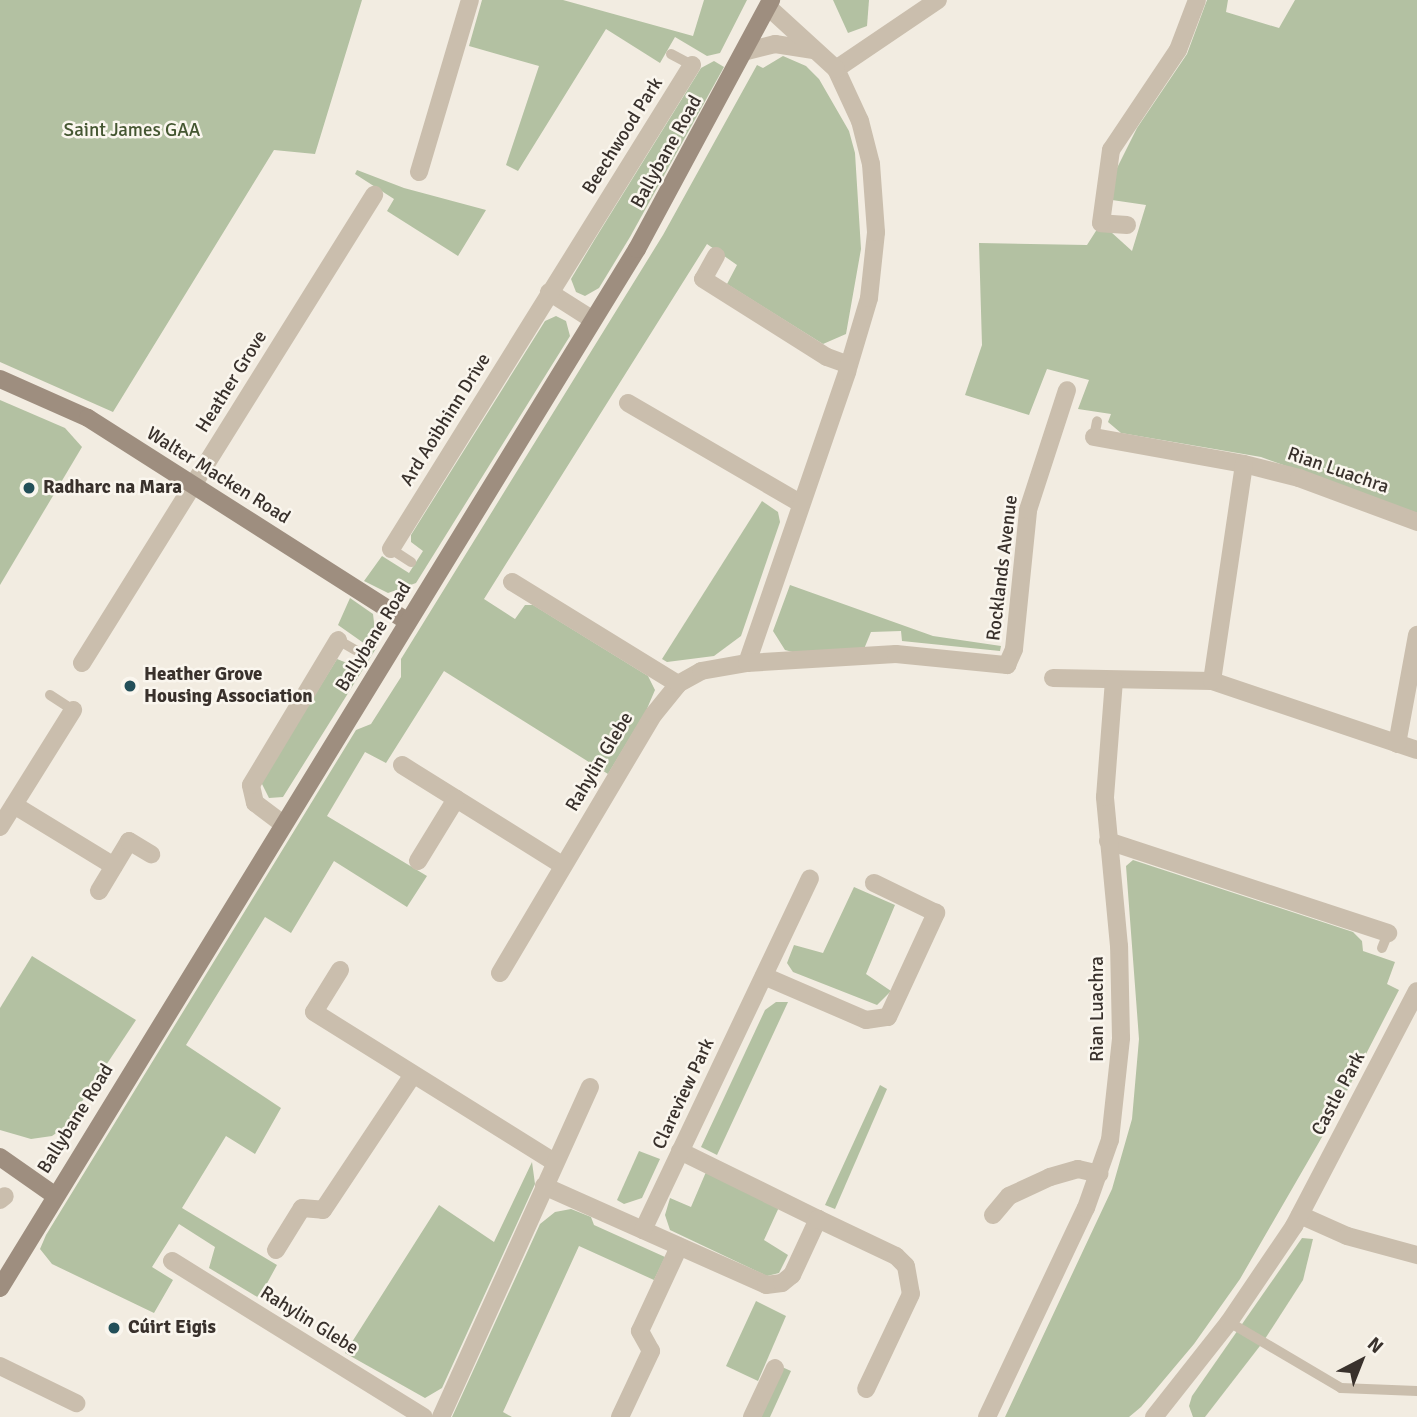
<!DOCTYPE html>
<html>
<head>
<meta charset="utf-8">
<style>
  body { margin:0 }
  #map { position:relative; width:1417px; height:1417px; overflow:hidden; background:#f2ece1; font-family:Signika,sans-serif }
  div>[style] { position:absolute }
  .green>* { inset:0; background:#b3c1a2 }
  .lane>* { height:10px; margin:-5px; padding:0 5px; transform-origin:5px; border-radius:5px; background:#cabead }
  .street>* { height:18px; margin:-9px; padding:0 9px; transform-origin:9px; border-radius:9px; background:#cabead }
  .secondary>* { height:18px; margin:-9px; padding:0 9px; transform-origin:9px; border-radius:9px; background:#9e8e7f }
  .dots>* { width:19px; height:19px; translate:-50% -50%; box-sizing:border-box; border:4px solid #faf6ee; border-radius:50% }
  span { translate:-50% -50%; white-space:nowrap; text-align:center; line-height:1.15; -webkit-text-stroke:5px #faf6ee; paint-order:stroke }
  .park-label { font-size:19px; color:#445631 }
  .street-label { font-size:19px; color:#39312c }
  .poi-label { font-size:19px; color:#39312c; font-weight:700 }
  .left { translate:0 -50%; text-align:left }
  .north { position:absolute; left:1326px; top:1326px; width:70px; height:70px; -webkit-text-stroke:5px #faf6ee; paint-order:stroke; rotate:42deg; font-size:19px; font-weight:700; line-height:28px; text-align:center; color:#39312c }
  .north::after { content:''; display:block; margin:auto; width:24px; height:32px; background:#39312c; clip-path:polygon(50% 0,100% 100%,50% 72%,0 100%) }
</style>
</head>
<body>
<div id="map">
  <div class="green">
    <div style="clip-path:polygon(0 0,362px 0,315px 154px,274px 150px,113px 412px,0 362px)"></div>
    <div style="clip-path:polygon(482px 0,563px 0,693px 36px,704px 0,747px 0,720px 53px,707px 56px,675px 37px,660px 63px,606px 29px,518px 171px,506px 165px,539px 66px,469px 46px)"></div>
    <div style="clip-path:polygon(833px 0,869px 0,867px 26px,848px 33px)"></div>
    <div style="clip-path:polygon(1207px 0,1228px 0,1226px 12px,1279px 28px,1295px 0,1417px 0,1417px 513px,1261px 457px,1121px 433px,1108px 422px,1111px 414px,1078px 409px,1089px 380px,1047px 369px,1029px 415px,965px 395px,982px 345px,979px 243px,1087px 245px,1101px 223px,1132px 251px,1146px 205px,1112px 200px,1116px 170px,1137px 128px,1187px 54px)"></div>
    <div style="clip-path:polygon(783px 56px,806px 66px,819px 79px,849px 131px,855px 153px,861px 249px,846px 334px,823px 344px,727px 284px,737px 265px,707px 244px,484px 599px,515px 619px,525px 605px,533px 605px,648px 676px,655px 690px,646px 711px,608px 774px,444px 671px,386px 763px,365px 752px,327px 816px,427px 876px,407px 907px,334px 861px,291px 933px,265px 917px,186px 1045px,281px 1108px,255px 1154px,226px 1136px,182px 1208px,277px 1265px,259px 1298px,209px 1268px,215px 1247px,179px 1224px,152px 1267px,173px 1280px,154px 1313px,52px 1264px,40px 1249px,46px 1235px,356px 730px,371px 724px,401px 677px,401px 659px,663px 235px,757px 65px,763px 68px)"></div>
    <div style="clip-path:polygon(714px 61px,724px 67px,630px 237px,599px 288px,585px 296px,576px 292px,571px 279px,595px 239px,701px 68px)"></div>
    <div style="clip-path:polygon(357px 170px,404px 188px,486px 210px,458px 256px,387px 211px,394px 199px,355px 174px)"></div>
    <div style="clip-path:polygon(556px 316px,566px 321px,570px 336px,416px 583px,388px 593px,364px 581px,382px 556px,409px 573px,423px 551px,411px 542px,411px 535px,545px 321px)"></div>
    <div style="clip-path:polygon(0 400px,65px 428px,82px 447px,0 585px)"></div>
    <div style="clip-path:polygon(762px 501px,778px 512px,780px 522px,741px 636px,714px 656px,667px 662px,662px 659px)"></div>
    <div style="clip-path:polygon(790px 585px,933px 636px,1001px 646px,1000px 651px,902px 641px,901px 631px,871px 632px,864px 649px,800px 654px,785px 650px,773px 631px)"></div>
    <div style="clip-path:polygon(350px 598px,373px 614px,377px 647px,283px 797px,269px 798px,261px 782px,337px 659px,352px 665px,365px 644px,338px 625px)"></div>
    <div style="clip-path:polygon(1133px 860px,1353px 932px,1362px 941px,1363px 951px,1395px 962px,1387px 984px,1399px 990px,1333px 1118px,1240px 1279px,1194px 1344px,1141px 1407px,1129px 1417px,1005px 1417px,1112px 1189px,1132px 1119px,1139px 1039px,1126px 866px)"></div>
    <div style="clip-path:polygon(854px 887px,895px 905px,866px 974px,891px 991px,877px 1005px,793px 972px,787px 963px,794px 945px,823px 953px)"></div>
    <div style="clip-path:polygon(32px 956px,136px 1020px,65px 1127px,52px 1136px,31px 1139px,0 1130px,0 1008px)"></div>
    <div style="clip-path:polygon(776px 1002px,788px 1002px,717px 1155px,701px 1147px,765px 1010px)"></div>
    <div style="clip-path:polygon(880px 1085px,887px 1089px,835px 1209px,825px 1205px)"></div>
    <div style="clip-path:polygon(639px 1151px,660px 1159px,642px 1198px,624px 1204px,617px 1200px)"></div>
    <div style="clip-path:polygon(532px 1162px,535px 1184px,442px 1388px,425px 1398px,345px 1353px,439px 1205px,494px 1242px)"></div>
    <div style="clip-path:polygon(706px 1172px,780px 1205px,764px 1240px,788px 1255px,779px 1273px,767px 1276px,670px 1230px,665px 1215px,670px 1198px,691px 1207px)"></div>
    <div style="clip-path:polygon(571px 1209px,591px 1217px,594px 1225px,665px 1257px,654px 1280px,579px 1246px,503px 1412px,512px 1417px,452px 1417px,540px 1224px,555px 1212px)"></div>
    <div style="clip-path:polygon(1302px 1238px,1313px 1239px,1303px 1280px,1263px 1342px,1205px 1417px,1193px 1417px,1189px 1406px,1192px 1396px)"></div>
    <div style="clip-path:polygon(756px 1301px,786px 1316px,758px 1381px,726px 1366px)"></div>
    <div style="clip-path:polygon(782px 1367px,791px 1371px,770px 1417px,759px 1417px)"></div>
  </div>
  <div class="lane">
    <div style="left:671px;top:54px;width:24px;rotate:28deg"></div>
    <div style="left:1094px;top:437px;width:16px;rotate:-79deg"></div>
    <div style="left:391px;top:549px;width:24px;rotate:33deg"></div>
    <div style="left:338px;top:640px;width:20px;rotate:30deg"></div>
    <div style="left:50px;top:695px;width:27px;rotate:33deg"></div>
    <div style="left:1382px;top:948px;width:16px;rotate:-68deg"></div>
    <div style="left:1229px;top:1322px;width:130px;rotate:30.5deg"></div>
    <div style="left:1341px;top:1388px;width:76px;rotate:2.3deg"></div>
  </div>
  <div class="street">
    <div style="left:747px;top:51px;width:29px;rotate:-14deg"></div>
    <div style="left:775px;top:44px;width:39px;rotate:9deg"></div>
    <div style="left:836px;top:69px;width:123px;rotate:-34.1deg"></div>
    <div style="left:419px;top:172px;width:179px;rotate:-73.5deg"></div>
    <div style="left:1127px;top:225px;width:26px;rotate:-176deg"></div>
    <div style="left:1101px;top:223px;width:74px;rotate:-82.2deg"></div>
    <div style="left:1111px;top:150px;width:120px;rotate:-56.2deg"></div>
    <div style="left:1178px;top:50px;width:53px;rotate:-69.2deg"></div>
    <div style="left:716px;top:256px;width:26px;rotate:119deg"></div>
    <div style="left:703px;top:279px;width:146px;rotate:32.2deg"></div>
    <div style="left:827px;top:357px;width:23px;rotate:20deg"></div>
    <div style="left:549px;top:292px;width:52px;rotate:32.5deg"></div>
    <div style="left:628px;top:403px;width:199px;rotate:30.2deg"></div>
    <div style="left:1094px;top:437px;width:152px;rotate:10.2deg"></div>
    <div style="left:1244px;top:464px;width:57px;rotate:14.3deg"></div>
    <div style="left:1299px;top:478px;width:126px;rotate:20.4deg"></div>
    <div style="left:391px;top:549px;width:570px;rotate:-58.12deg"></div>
    <div style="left:512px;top:582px;width:195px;rotate:31.6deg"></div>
    <div style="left:82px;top:663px;width:552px;rotate:-58.04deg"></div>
    <div style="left:747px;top:663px;width:308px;rotate:-71deg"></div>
    <div style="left:847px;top:372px;width:77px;rotate:-73.4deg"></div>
    <div style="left:869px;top:298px;width:66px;rotate:-83.9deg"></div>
    <div style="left:876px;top:232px;width:68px;rotate:-94.2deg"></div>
    <div style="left:871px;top:164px;width:44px;rotate:-104.3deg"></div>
    <div style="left:860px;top:121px;width:57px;rotate:-114.8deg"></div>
    <div style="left:836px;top:69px;width:92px;rotate:-137.6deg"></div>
    <div style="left:1053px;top:678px;width:159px;rotate:1.1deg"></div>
    <div style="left:1212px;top:681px;width:216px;rotate:18.6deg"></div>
    <div style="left:1212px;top:681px;width:219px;rotate:-81.6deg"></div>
    <div style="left:1397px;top:744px;width:111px;rotate:-79.6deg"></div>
    <div style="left:402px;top:765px;width:189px;rotate:32deg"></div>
    <div style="left:14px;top:805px;width:117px;rotate:31.4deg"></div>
    <div style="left:283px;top:824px;width:35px;rotate:-143deg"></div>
    <div style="left:255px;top:803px;width:18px;rotate:-103deg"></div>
    <div style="left:251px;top:785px;width:169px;rotate:-59deg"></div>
    <div style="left:0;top:827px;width:138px;rotate:-58deg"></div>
    <div style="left:1108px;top:841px;width:295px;rotate:18.2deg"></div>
    <div style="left:418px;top:861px;width:73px;rotate:-58.5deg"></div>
    <div style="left:99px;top:891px;width:58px;rotate:-59deg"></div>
    <div style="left:129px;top:841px;width:26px;rotate:31deg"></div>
    <div style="left:340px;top:970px;width:49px;rotate:121.8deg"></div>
    <div style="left:314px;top:1012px;width:283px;rotate:32deg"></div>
    <div style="left:500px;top:973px;width:301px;rotate:-59.3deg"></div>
    <div style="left:654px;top:714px;width:38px;rotate:-51deg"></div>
    <div style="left:678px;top:684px;width:26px;rotate:-29deg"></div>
    <div style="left:701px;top:671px;width:47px;rotate:-9.9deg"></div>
    <div style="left:747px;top:663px;width:149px;rotate:-3.5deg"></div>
    <div style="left:896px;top:654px;width:112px;rotate:5.7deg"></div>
    <div style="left:1007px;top:665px;width:17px;rotate:-66deg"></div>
    <div style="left:1014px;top:649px;width:140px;rotate:-84.2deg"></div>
    <div style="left:1028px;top:510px;width:126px;rotate:-72deg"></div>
    <div style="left:764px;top:976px;width:111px;rotate:23.3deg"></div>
    <div style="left:866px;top:1020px;width:22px;rotate:-8deg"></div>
    <div style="left:888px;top:1017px;width:115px;rotate:-65.2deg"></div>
    <div style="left:936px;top:913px;width:69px;rotate:-154.2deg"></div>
    <div style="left:680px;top:1151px;width:154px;rotate:26.2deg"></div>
    <div style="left:544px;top:1186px;width:243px;rotate:24deg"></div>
    <div style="left:766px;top:1285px;width:16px;rotate:-7deg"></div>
    <div style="left:782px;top:1283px;width:13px;rotate:-39deg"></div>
    <div style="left:792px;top:1275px;width:62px;rotate:-65.1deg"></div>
    <div style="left:818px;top:1219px;width:86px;rotate:25.4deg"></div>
    <div style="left:896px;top:1256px;width:14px;rotate:45deg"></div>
    <div style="left:906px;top:1266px;width:28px;rotate:80deg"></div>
    <div style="left:911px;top:1294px;width:105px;rotate:115.3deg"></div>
    <div style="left:0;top:1200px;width:6px;rotate:-39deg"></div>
    <div style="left:993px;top:1215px;width:25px;rotate:-50deg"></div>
    <div style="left:1009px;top:1196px;width:45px;rotate:-24.9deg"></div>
    <div style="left:1050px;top:1177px;width:29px;rotate:-16deg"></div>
    <div style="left:1078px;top:1169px;width:22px;rotate:13deg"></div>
    <div style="left:1300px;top:1215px;width:51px;rotate:24.1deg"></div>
    <div style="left:1347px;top:1236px;width:73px;rotate:15.2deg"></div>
    <div style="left:643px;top:1230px;width:389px;rotate:-64.6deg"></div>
    <div style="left:276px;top:1250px;width:49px;rotate:-58.2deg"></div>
    <div style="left:302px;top:1208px;width:21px;rotate:5deg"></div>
    <div style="left:323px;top:1210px;width:161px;rotate:-56.4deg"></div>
    <div style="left:172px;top:1261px;width:296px;rotate:31.8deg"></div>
    <div style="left:0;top:1366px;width:85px;rotate:26deg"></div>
    <div style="left:441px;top:1417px;width:362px;rotate:-65.7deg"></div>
    <div style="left:620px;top:1417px;width:73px;rotate:-64.8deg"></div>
    <div style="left:651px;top:1351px;width:23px;rotate:-119deg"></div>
    <div style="left:640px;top:1331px;width:93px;rotate:-65.1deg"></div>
    <div style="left:752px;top:1417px;width:54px;rotate:-64.9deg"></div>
    <div style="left:987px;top:1417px;width:231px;rotate:-64.7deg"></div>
    <div style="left:1086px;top:1208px;width:72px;rotate:-70.6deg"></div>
    <div style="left:1110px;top:1140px;width:103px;rotate:-83.8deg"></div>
    <div style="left:1121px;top:1038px;width:92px;rotate:-91.2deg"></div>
    <div style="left:1119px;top:946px;width:150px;rotate:-95.4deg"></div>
    <div style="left:1105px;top:797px;width:117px;rotate:-85.6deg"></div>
    <div style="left:1154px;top:1417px;width:121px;rotate:-51.7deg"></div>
    <div style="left:1229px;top:1322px;width:116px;rotate:-55.9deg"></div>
    <div style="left:1294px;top:1226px;width:265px;rotate:-62.4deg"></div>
  </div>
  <div class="secondary">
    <div style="left:0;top:379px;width:96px;rotate:23.9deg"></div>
    <div style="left:88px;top:418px;width:379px;rotate:32.5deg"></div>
    <div style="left:0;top:1157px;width:66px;rotate:35.1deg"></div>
    <div style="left:0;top:1288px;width:1219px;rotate:-58.49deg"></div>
    <div style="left:637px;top:249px;width:283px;rotate:-61.7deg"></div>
  </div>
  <div class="dots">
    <div style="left:29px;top:488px;background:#234f59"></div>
    <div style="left:130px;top:686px;background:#234f59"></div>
    <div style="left:114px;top:1328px;background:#234f59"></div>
  </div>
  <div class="park-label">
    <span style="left:132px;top:131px">Saint James GAA</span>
  </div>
  <div class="street-label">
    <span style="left:623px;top:136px;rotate:-58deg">Beechwood Park</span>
    <span style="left:667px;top:152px;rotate:-61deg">Ballybane Road</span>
    <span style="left:232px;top:382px;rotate:-58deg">Heather Grove</span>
    <span style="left:446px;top:420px;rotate:-58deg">Ard Aoibhinn Drive</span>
    <span style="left:1338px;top:471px;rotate:19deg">Rian Luachra</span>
    <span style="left:218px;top:476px;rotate:32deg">Walter Macken Road</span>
    <span style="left:1003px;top:568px;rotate:-83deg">Rocklands Avenue</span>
    <span style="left:374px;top:637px;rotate:-58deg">Ballybane Road</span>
    <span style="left:600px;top:762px;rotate:-59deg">Rahylin Glebe</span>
    <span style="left:1098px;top:1009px;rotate:-90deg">Rian Luachra</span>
    <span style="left:684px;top:1094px;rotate:-65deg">Clareview Park</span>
    <span style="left:1339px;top:1094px;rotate:-62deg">Castle Park</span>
    <span style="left:76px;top:1119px;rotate:-58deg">Ballybane Road</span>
    <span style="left:309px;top:1321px;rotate:32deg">Rahylin Glebe</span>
  </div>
  <div class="poi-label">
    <span class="left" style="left:43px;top:488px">Radharc na Mara</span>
    <span class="left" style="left:144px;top:686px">Heather Grove<br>Housing Association</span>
    <span class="left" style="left:128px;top:1328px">Cúirt Eigis</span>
  </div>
  <div class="north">N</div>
</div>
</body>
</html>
